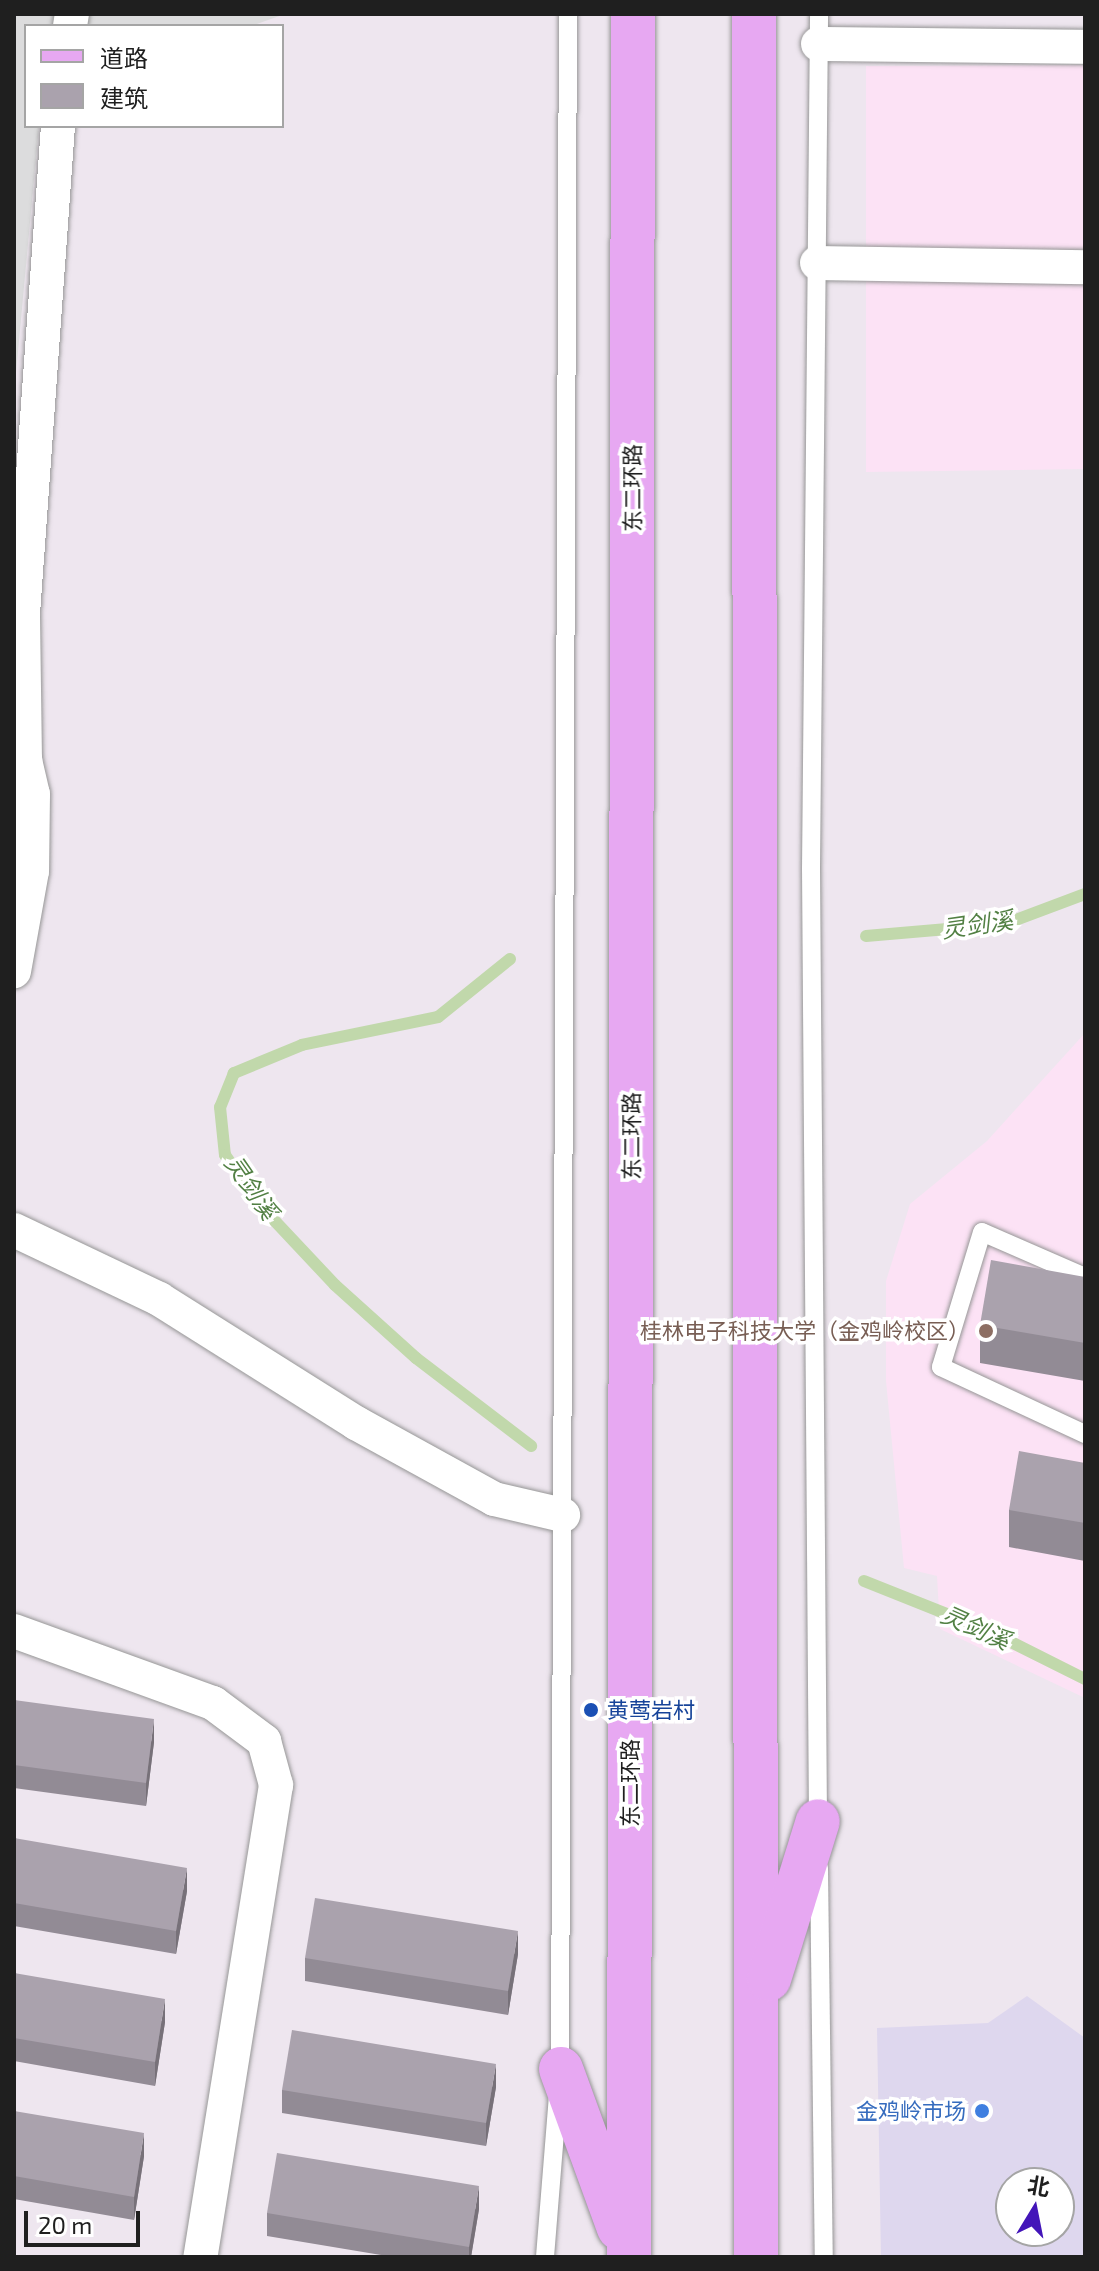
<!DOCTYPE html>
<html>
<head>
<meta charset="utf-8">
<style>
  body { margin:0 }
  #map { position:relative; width:1099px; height:2271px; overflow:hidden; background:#eee6ef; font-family:"Exo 2","Noto Sans SC",sans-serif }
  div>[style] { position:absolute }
  .residential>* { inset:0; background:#dcdcdd }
  .commercial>* { inset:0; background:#ded7ee }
  .education>* { inset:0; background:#fce2f5 }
  .stream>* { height:12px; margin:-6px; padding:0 6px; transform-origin:6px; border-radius:6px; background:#c1d8ab }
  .roads { filter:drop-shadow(0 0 2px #969696) drop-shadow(0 0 2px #969696) }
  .lane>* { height:18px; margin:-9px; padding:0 9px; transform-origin:9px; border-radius:9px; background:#fff }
  .street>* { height:34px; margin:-17px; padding:0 17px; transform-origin:17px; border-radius:17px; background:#fff }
  .primary>* { height:44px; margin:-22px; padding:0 22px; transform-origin:22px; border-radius:22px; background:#e7a8f2 }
  .wall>* { inset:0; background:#928b95 }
  .shaded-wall>* { inset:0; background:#777179 }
  .building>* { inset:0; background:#aaa2ad }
  .dots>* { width:22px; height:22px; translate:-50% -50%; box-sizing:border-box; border:4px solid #fff; border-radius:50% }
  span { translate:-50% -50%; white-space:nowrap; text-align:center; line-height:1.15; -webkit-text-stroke:7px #fff; paint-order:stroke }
  .street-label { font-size:22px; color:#1f1f1f }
  .education-label { font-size:22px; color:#785e54 }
  .right { translate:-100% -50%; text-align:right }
  .transit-label { font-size:22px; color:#164399 }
  .left { translate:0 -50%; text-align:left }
  .shop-label { font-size:22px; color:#366cbe }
  .water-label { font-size:24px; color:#528044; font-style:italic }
  .frame { position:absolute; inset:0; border:16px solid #1f1f1f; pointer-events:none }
  .legend { position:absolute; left:24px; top:24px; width:260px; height:104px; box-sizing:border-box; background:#fff; border:2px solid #a5a5a5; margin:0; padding:10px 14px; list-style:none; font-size:24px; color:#1f1f1f }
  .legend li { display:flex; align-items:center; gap:16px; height:40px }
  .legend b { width:40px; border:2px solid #a5a5a5 }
  .north { position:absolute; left:995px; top:2167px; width:80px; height:80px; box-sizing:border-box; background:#fff; border:2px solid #a5a5a5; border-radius:50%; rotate:10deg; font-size:22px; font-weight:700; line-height:32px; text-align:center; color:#1f1f1f }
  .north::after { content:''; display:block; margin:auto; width:28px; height:36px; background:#4315b9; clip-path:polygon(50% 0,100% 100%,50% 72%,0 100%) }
  .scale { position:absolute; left:24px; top:2211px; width:116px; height:36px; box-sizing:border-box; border:4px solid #1f1f1f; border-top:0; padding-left:10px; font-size:24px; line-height:28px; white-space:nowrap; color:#1f1f1f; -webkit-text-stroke:6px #fff; paint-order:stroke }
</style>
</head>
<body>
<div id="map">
  <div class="residential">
    <div style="clip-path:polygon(14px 14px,285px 14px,251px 26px,26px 26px,26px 126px,39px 126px,14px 394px)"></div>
  </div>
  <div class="commercial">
    <div style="clip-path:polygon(evenodd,1027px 1996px,1085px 2038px,1085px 2257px,881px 2257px,877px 2028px,988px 2023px,1027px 1996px,1011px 2183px,1059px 2183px,1059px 2231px,1011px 2231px,1011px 2183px)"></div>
  </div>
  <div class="education">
    <div style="clip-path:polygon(1085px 65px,1085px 469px,866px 472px,866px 66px)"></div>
    <div style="clip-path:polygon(1085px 1033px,1085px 1698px,940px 1629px,937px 1576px,904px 1568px,886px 1381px,886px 1281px,910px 1204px,987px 1141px)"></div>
  </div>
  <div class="stream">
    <div style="left:866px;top:936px;width:140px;rotate:-4.9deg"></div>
    <div style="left:1005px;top:924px;width:85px;rotate:-20.6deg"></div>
    <div style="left:510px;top:959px;width:92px;rotate:141.1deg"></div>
    <div style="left:438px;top:1017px;width:139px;rotate:168.4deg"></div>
    <div style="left:302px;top:1045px;width:74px;rotate:157.6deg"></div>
    <div style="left:234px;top:1073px;width:37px;rotate:112deg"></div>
    <div style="left:220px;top:1107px;width:48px;rotate:84.1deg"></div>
    <div style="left:225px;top:1155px;width:58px;rotate:55.5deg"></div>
    <div style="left:258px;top:1203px;width:112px;rotate:46.8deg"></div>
    <div style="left:335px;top:1285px;width:109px;rotate:42deg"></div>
    <div style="left:416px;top:1358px;width:145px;rotate:37.4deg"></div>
    <div style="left:864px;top:1581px;width:132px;rotate:21.7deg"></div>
    <div style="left:987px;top:1630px;width:110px;rotate:26.6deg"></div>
  </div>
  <div class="roads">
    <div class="lane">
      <div style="left:1085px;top:1277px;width:112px;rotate:-156.4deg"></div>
      <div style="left:982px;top:1232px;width:141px;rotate:106.9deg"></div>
      <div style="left:941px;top:1367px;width:159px;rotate:25deg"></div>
      <div style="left:818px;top:1822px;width:953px;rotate:-90.42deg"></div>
      <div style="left:811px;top:869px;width:855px;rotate:-89.46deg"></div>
      <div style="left:819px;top:1868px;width:389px;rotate:89.3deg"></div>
      <div style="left:560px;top:2071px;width:2057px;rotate:-89.78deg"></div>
      <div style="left:545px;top:2257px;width:161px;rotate:-85.4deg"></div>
    </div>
    <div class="street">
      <div style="left:70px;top:26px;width:12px;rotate:-81deg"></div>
      <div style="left:818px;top:44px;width:267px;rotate:0.6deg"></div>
      <div style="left:817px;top:263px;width:268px;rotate:0.9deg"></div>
      <div style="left:14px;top:754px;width:13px;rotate:29deg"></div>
      <div style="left:25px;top:760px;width:35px;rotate:77deg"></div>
      <div style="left:33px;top:794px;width:77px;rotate:90.7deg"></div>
      <div style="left:32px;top:871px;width:102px;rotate:100.2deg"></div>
      <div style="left:25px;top:760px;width:146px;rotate:-90.8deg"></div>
      <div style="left:23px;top:614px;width:489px;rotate:-85.9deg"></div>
      <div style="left:14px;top:1230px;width:161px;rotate:25.4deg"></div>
      <div style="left:159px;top:1299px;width:233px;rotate:32.2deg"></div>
      <div style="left:356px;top:1423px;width:158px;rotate:28.8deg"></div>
      <div style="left:494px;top:1499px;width:71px;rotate:13.1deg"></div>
      <div style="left:14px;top:1631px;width:212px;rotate:19.9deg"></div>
      <div style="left:213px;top:1703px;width:64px;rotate:36.7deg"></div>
      <div style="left:264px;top:1741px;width:46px;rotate:74.7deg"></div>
      <div style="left:276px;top:1785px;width:478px;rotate:99.1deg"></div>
    </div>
    <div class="primary">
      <div style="left:754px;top:14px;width:2243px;rotate:89.95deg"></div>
      <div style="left:769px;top:1979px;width:165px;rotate:-72.8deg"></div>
      <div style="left:561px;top:2069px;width:169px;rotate:70deg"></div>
      <div style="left:629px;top:2257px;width:2243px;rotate:-89.9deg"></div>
    </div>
  </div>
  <div class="wall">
    <div style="clip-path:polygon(1085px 1277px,1085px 1381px,980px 1363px,980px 1325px)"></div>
    <div style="clip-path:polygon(1085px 1463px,1085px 1561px,1009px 1547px,1009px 1510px)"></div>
    <div style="clip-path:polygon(14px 1700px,154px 1742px,146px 1806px,14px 1788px)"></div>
    <div style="clip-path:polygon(14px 1838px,187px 1891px,176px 1954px,14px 1926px)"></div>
    <div style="clip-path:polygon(518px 1954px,508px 2015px,305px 1981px,305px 1958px)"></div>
    <div style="clip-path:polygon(14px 1973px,165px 2022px,155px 2086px,14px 2061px)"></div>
    <div style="clip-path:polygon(496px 2087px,486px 2146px,282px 2113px,282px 2090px)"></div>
    <div style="clip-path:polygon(14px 2111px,144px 2156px,134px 2220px,14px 2199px)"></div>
    <div style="clip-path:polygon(479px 2209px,471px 2257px,393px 2257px,267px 2236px,267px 2213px)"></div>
  </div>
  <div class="shaded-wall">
    <div style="clip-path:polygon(154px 1719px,154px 1742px,146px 1806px,146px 1783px)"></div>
    <div style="clip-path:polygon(187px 1868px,187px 1891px,176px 1954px,176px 1931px)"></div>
    <div style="clip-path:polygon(518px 1931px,518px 1954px,508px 2015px,508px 1991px)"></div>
    <div style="clip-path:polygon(165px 1999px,165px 2022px,155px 2086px,155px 2062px)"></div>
    <div style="clip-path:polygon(496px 2064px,496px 2087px,486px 2146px,486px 2123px)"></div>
    <div style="clip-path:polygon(144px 2133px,144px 2156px,134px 2220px,134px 2197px)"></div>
    <div style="clip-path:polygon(479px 2186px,479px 2209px,471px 2257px,469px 2257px,469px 2247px)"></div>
  </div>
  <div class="building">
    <div style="clip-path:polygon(991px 1260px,1085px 1277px,1085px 1343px,980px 1325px)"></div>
    <div style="clip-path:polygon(1019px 1451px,1085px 1463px,1085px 1523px,1009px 1510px)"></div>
    <div style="clip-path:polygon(14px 1700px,154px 1719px,146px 1783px,14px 1765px)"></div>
    <div style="clip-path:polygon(14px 1838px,187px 1868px,176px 1931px,14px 1903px)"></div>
    <div style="clip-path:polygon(315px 1898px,518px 1931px,508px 1991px,305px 1958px)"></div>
    <div style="clip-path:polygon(14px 1973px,165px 1999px,155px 2062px,14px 2038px)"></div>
    <div style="clip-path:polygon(292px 2030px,496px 2064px,486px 2123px,282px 2090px)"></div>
    <div style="clip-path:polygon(14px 2111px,144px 2133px,134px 2197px,14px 2176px)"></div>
    <div style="clip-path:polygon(277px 2153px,479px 2186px,469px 2247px,267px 2213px)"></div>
  </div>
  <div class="dots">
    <div style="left:986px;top:1331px;background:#8d6e63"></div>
    <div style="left:591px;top:1710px;background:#1a4fb4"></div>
    <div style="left:982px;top:2111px;background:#3f7fe0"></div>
  </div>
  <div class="street-label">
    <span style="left:632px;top:488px;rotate:-90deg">东二环路</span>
    <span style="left:631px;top:1136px;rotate:-90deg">东二环路</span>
    <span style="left:630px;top:1783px;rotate:-90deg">东二环路</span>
  </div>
  <div class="education-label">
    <span class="right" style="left:970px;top:1331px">桂林电子科技大学（金鸡岭校区）</span>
  </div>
  <div class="transit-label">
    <span class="left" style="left:607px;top:1710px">黄莺岩村</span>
  </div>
  <div class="shop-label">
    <span class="right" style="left:966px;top:2111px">金鸡岭市场</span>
  </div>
  <div class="water-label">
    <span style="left:977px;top:924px;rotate:-8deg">灵剑溪</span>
    <span style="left:252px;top:1187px;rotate:55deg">灵剑溪</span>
    <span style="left:976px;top:1627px;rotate:24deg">灵剑溪</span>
  </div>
  <div class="frame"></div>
  <ul class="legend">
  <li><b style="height:10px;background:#e7a8f2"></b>道路</li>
  <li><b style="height:22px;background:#aaa2ad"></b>建筑</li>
  </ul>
  <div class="north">北</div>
  <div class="scale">20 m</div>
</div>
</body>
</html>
